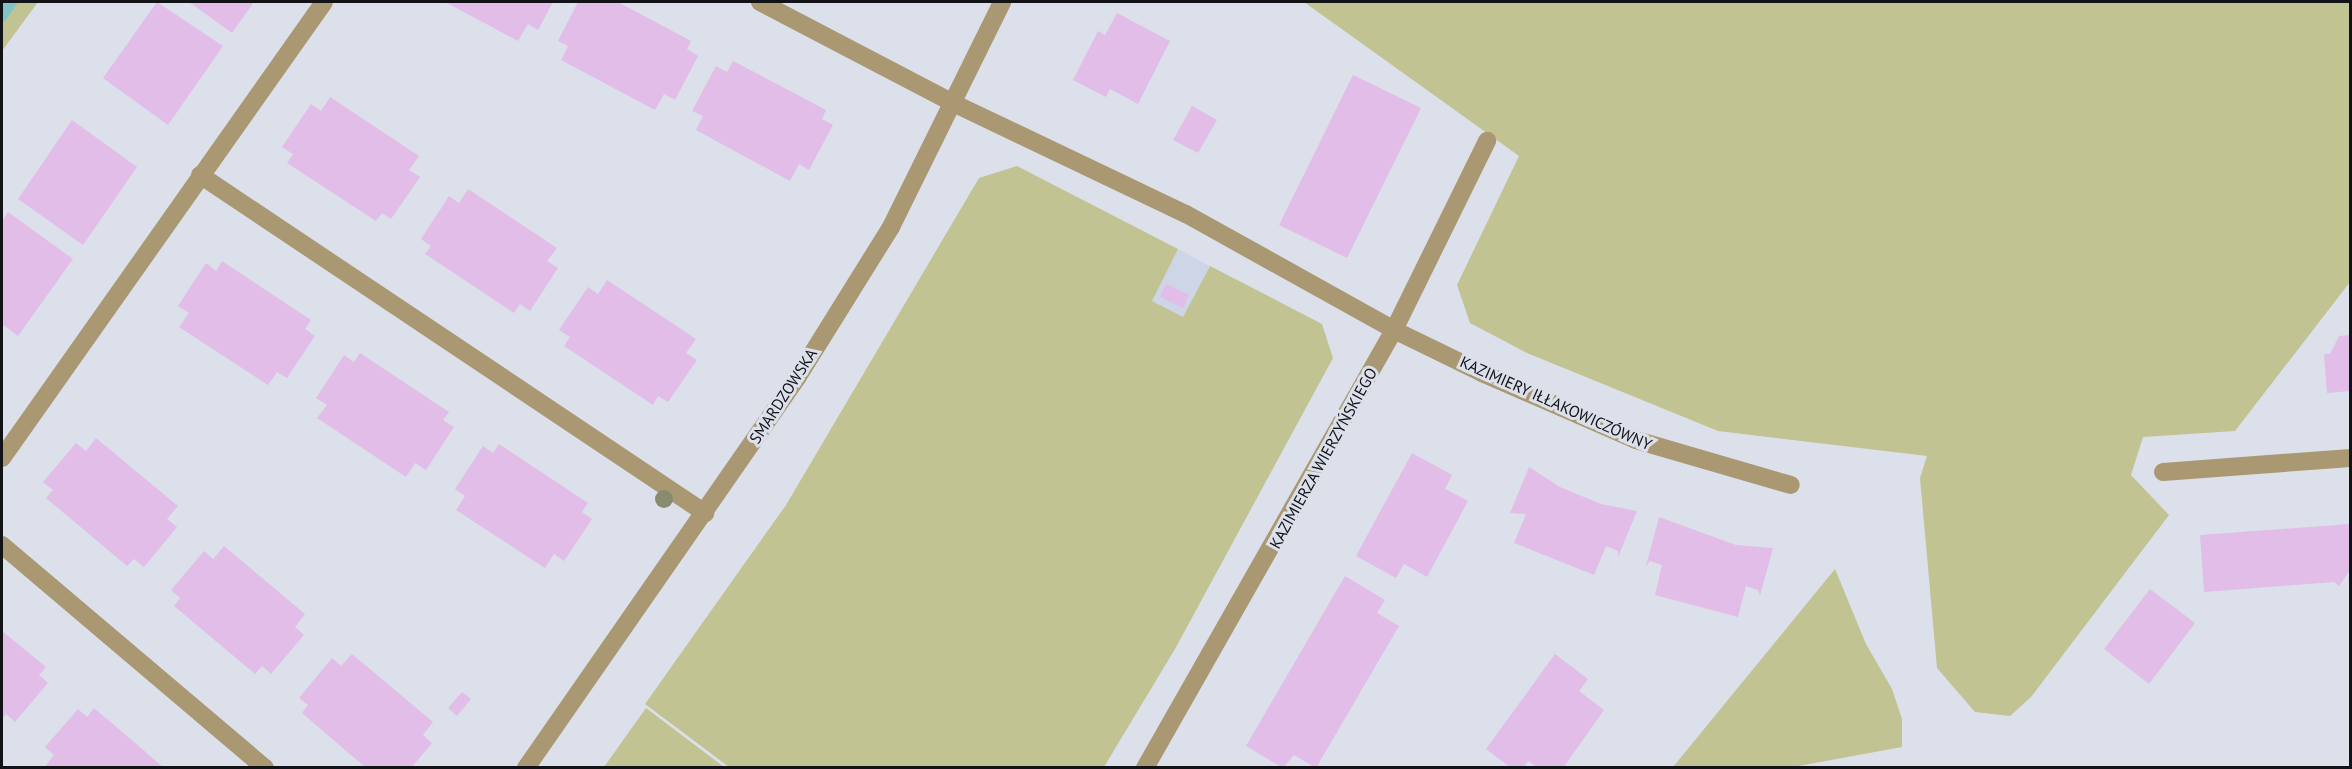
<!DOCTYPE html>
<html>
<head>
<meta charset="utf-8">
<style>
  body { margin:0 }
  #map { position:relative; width:2352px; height:769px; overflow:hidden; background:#dce0eb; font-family:"PT Sans",sans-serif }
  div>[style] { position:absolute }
  .built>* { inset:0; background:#cdd5e7 }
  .green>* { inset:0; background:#c1c393 }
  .stream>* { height:12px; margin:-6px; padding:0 6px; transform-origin:6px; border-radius:6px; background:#80c4ca }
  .building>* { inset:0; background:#e1bde7 }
  .minor>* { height:18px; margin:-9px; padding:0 9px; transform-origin:9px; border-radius:9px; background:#a99871 }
  .trees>* { width:18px; height:18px; margin:-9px; border-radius:50%; background:#898b6e }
  span { translate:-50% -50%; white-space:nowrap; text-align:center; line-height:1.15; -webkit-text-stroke:6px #dce0eb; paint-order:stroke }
  .street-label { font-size:16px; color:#121317 }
  .frame { position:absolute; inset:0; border:3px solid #121317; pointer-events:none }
</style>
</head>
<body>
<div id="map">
  <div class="built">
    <div style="clip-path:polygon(1178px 249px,1210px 266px,1183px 318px,1151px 301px)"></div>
  </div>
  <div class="green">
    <div style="clip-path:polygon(2px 2px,38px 2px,2px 51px)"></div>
    <div style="clip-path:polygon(1304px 2px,2350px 2px,2350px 282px,2235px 431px,2143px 437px,2131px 475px,2169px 515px,2031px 697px,2010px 716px,1975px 712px,1937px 668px,1920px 478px,1927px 456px,1718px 431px,1527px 353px,1470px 323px,1457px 285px,1519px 156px)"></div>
    <div style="clip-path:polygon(1017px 166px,1178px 249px,1152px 301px,1183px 317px,1210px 266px,1322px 324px,1333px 358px,1175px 649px,1104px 767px,729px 767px,645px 704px,786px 505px,979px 178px)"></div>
    <div style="clip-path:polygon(1835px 569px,1866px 644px,1892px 689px,1902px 719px,1902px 747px,1793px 767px,1673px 767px)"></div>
    <div style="clip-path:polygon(646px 708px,724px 767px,604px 767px)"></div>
  </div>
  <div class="stream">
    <div style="left:2px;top:15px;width:16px;rotate:-55deg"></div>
  </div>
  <div class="building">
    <div style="clip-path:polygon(157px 2px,223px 46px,168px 125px,103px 78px)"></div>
    <div style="clip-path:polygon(189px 2px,254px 2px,232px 33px)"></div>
    <div style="clip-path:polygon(445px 2px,553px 2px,538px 30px,528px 24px,518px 41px)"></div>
    <div style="clip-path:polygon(578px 2px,618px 2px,691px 41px,687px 49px,698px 56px,675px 100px,664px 94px,655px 110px,561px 60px,568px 46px,558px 41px)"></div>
    <div style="clip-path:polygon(1117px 13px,1170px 41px,1138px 104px,1110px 89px,1106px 97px,1073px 80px,1098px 31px,1105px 35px)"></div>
    <div style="clip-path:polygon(733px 61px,826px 110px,822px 119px,833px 125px,809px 170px,799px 164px,790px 181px,696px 130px,703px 116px,692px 111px,716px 66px,727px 72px)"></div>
    <div style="clip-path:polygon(1353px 75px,1421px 108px,1347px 258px,1279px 225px)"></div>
    <div style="clip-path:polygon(330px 97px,419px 156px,409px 170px,420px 177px,391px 219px,382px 213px,376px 221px,287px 163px,293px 154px,282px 147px,311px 104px,321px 111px)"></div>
    <div style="clip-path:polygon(1192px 106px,1217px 120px,1198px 153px,1173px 140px)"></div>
    <div style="clip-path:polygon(72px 120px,137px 167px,83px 245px,18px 199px)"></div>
    <div style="clip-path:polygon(468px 189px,557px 248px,547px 261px,558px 268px,530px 311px,520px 304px,514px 313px,425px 254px,431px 246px,421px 239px,449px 196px,459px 203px)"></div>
    <div style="clip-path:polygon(8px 212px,73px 259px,18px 336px,2px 324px,2px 221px)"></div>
    <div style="clip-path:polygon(222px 261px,311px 320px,305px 329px,315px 336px,287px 378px,277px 372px,268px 385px,179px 327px,189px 313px,178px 306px,206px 263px,216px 271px)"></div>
    <div style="clip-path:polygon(607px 280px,696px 339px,686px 353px,697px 360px,668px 402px,658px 396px,653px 405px,564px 346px,570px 337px,559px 330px,588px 287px,598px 294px)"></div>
    <div style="clip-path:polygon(1166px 284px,1189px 295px,1183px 308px,1160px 297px)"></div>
    <div style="clip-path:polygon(2350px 335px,2350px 391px,2327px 393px,2324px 354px,2330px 354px,2339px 336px)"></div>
    <div style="clip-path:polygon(360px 353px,449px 412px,443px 420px,454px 427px,426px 470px,415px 463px,406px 477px,317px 418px,327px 405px,316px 398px,344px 355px,354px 362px)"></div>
    <div style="clip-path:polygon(96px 438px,178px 506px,167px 519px,177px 527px,144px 567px,134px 559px,127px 566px,46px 498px,53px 490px,43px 482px,76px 443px,86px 451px)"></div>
    <div style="clip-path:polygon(499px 444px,588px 503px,582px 512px,592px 519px,564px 561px,554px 554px,545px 568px,456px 510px,465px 496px,455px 489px,483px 446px,493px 453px)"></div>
    <div style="clip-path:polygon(1412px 453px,1452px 475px,1445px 489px,1468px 501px,1427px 577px,1404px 564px,1396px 578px,1356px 556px)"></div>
    <div style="clip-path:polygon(1529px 467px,1560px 487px,1601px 504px,1637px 511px,1618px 557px,1618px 551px,1606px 546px,1594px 575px,1514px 543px,1526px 514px,1510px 513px)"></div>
    <div style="clip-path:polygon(1659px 517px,1736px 545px,1773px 548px,1760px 596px,1758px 590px,1746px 586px,1738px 617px,1655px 595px,1662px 565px,1650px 561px,1646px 566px)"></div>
    <div style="clip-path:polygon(2350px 524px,2350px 570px,2339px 586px,2334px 582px,2204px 592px,2200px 535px)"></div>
    <div style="clip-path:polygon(224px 546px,305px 614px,295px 627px,304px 635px,271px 674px,262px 666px,255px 674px,174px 606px,180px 598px,171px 590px,204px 551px,213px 559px)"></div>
    <div style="clip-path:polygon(1345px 576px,1385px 600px,1377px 613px,1399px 626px,1316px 768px,1294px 755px,1283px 768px,1246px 746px)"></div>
    <div style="clip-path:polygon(2150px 589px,2195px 623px,2149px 684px,2104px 649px)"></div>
    <div style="clip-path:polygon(2px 631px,46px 667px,39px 675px,48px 683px,15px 722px,6px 714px,2px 719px)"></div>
    <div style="clip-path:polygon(352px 654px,433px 722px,423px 735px,432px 743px,411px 768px,366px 768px,302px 713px,308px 705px,299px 698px,332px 658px,341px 666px)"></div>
    <div style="clip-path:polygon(1555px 654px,1588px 679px,1579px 691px,1604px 710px,1563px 768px,1538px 768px,1528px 761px,1523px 768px,1511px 768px,1486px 749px)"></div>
    <div style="clip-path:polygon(462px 692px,471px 699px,457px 716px,448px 708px)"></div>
    <div style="clip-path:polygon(94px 708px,134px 742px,164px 768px,44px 768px,54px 755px,45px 747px,78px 709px,87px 717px)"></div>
  </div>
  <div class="minor">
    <div style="left:760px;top:2px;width:218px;rotate:27.6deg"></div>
    <div style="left:953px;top:103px;width:258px;rotate:25.5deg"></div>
    <div style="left:1186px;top:214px;width:238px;rotate:29.1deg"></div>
    <div style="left:1394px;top:330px;width:98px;rotate:26deg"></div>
    <div style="left:1482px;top:373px;width:168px;rotate:23.5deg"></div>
    <div style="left:1636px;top:440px;width:161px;rotate:16.2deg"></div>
    <div style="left:200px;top:175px;width:608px;rotate:33.79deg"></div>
    <div style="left:2px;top:458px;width:558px;rotate:-54.77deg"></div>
    <div style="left:2163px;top:472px;width:188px;rotate:-4.3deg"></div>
    <div style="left:2px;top:545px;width:345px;rotate:40.3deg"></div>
    <div style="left:526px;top:768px;width:475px;rotate:-55.2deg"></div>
    <div style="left:797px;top:378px;width:178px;rotate:-58.1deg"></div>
    <div style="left:891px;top:227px;width:251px;rotate:-63.7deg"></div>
    <div style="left:1145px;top:768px;width:504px;rotate:-60.38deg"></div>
    <div style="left:1394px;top:330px;width:211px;rotate:-63.8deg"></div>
  </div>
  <div class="trees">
    <div style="left:664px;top:499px"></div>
  </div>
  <div class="street-label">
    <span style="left:783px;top:396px;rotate:-57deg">SMARDZOWSKA</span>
    <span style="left:1556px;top:403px;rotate:24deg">KAZIMIERY IŁŁAKOWICZÓWNY</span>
    <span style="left:1323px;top:458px;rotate:-61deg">KAZIMIERZA WIERZYŃSKIEGO</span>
  </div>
  <div class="frame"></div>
</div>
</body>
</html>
